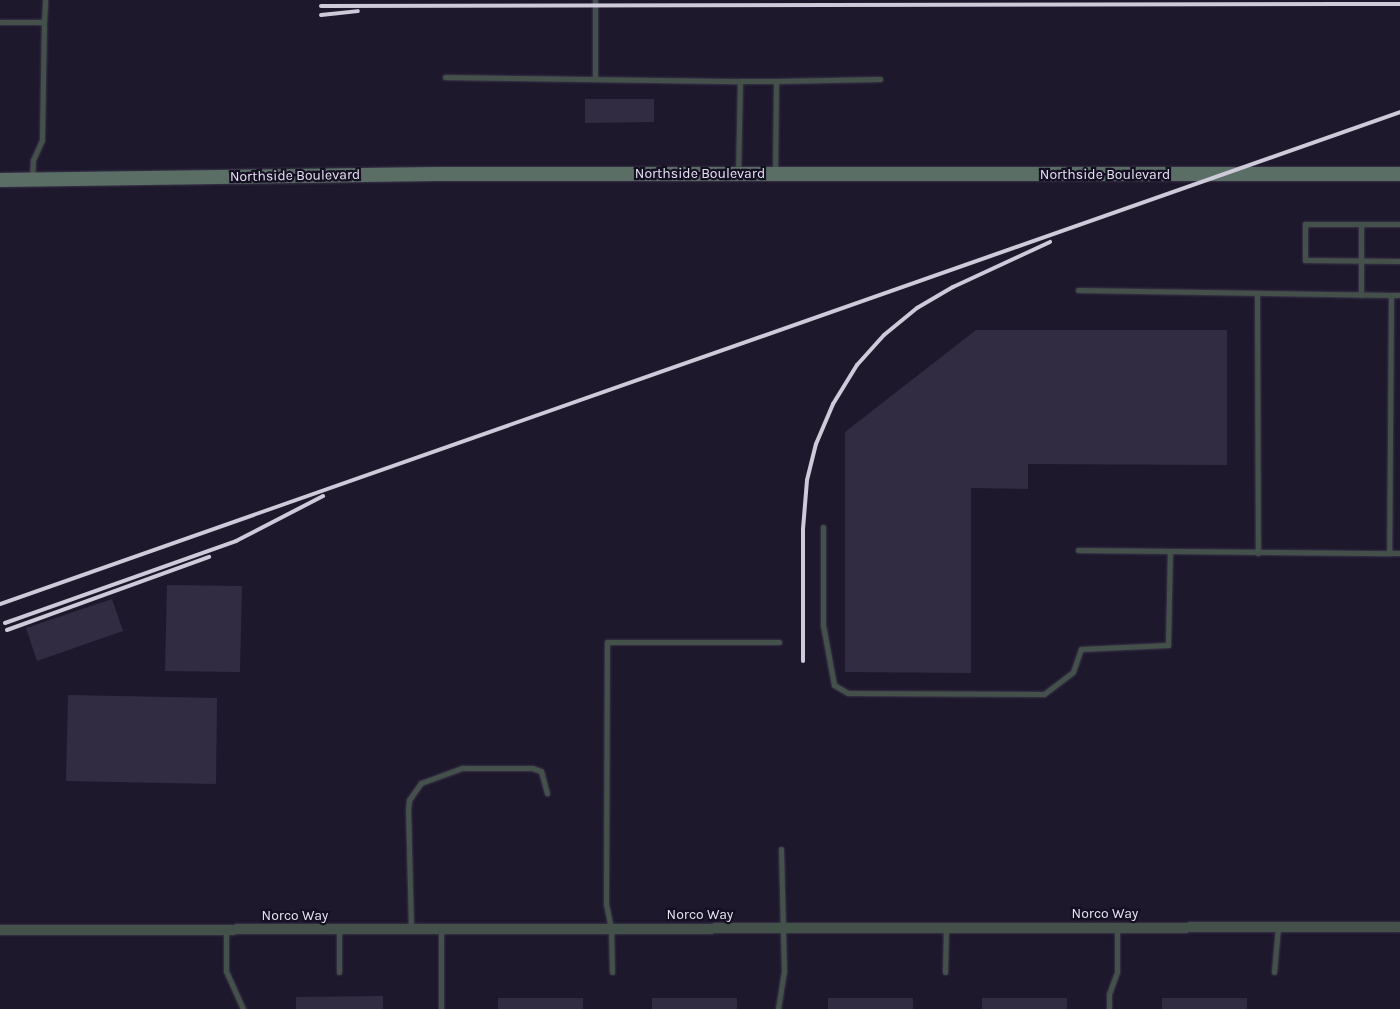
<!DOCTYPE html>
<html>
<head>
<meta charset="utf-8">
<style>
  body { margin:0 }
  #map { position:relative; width:1400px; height:1009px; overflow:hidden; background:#1e182d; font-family:Karla,sans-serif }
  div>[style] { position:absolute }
  .building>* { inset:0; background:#322c43 }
  .roads { filter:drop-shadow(0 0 1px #3a3549) drop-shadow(0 0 1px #3a3549) }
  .service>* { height:5px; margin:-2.5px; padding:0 2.5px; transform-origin:2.5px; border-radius:2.5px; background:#44514b }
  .minor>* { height:10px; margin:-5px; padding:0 5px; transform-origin:5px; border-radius:5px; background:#44514b }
  .secondary>* { height:14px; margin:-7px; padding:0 7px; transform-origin:7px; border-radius:7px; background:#5a6e66 }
  .rail>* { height:4px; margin:-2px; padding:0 2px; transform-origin:2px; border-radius:2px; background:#cecad9 }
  span { translate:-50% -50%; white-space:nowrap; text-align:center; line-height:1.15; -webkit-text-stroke:4.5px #150f23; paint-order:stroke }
  .street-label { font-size:14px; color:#e7e4f2 }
</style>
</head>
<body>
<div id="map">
  <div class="building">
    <div style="clip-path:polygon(585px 99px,654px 99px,654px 122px,585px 123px)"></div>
    <div style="clip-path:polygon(976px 330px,1227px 330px,1227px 465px,1028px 464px,1028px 489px,971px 488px,971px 673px,845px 672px,845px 432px)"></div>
    <div style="clip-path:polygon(167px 585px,242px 586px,240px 672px,165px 671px)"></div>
    <div style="clip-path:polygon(112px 599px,123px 631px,37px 661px,26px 628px)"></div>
    <div style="clip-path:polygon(68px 695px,217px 698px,216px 784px,66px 781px)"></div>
    <div style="clip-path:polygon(383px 996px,383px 1009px,296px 1009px,296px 997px)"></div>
    <div style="clip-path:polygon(498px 998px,583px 998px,583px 1009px,498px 1009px)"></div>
    <div style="clip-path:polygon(652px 998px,737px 998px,737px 1009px,652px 1009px)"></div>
    <div style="clip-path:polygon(828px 998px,913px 998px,913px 1009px,828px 1009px)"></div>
    <div style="clip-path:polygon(982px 998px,1067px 998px,1067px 1009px,982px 1009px)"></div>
    <div style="clip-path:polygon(1162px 998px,1247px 998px,1247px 1009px,1162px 1009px)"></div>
  </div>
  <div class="roads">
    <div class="service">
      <div style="left:0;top:22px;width:44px"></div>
      <div style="left:44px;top:22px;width:118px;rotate:91deg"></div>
      <div style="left:42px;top:140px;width:22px;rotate:114deg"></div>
      <div style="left:33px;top:160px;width:18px;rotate:93deg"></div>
      <div style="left:44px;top:22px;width:22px;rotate:-87deg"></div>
      <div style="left:445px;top:77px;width:295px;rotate:0.8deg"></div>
      <div style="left:740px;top:81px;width:92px;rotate:91.2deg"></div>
      <div style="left:595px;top:77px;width:77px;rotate:-90deg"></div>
      <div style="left:740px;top:81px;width:36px"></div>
      <div style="left:776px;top:81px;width:93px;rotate:90.6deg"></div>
      <div style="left:776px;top:81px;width:104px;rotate:-1.1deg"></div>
      <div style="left:1361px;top:224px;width:71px;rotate:90deg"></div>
      <div style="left:1400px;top:224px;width:95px;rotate:180deg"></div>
      <div style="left:1305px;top:224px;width:36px;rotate:90deg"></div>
      <div style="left:1305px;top:260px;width:95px;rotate:0.6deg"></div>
      <div style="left:1078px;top:290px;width:313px;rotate:0.9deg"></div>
      <div style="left:1257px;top:293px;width:260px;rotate:89.8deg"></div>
      <div style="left:1400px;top:295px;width:9px;rotate:180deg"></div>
      <div style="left:1391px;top:295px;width:258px;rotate:90.4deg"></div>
      <div style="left:1389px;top:553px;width:11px"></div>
      <div style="left:823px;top:527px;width:98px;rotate:90deg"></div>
      <div style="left:823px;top:625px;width:61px;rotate:79.6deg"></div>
      <div style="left:834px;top:685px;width:16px;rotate:30deg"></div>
      <div style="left:848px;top:693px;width:196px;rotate:0.3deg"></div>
      <div style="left:1044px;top:694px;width:36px;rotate:-37deg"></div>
      <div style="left:1073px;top:672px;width:24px;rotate:-71deg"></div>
      <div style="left:1081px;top:649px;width:87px;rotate:-2.6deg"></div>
      <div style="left:1168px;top:645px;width:94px;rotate:-88.8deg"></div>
      <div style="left:1078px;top:550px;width:311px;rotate:0.6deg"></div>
      <div style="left:226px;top:929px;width:42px;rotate:90deg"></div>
      <div style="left:226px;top:971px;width:42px;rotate:65.9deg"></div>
      <div style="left:411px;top:929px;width:119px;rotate:-91.4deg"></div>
      <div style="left:408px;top:810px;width:10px;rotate:-84deg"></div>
      <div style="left:409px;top:800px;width:21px;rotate:-55deg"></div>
      <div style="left:421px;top:783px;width:44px;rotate:-20.1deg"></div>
      <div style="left:462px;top:768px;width:70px"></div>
      <div style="left:532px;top:768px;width:9px;rotate:18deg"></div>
      <div style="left:541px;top:771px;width:23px;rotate:75deg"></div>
      <div style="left:441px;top:929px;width:80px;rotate:90deg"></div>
      <div style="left:339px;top:972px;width:43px;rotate:-90deg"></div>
      <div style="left:612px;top:972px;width:43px;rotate:-91.3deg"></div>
      <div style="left:611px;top:929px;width:26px;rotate:-101deg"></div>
      <div style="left:606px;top:903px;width:261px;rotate:-89.8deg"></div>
      <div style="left:607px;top:642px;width:172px"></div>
      <div style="left:945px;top:972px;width:44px;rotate:-88.7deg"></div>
      <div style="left:1274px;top:972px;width:45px;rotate:-84.9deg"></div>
      <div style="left:778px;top:1009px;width:37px;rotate:-81deg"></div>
      <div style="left:784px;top:972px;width:123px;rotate:-91.4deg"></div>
      <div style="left:1109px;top:1009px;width:15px;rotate:-90deg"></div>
      <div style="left:1109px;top:994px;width:23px;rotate:-70deg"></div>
      <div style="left:1117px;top:972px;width:44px;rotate:-90deg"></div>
    </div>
    <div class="minor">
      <div style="left:0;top:930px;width:1400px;rotate:-0.12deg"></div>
    </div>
    <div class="secondary">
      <div style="left:0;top:180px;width:436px;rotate:-0.8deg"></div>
      <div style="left:436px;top:174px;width:964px"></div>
    </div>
  </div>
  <div class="rail">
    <div style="left:321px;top:6px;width:1079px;rotate:-0.11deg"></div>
    <div style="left:321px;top:15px;width:37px;rotate:-6deg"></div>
    <div style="left:0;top:604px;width:1484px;rotate:-19.36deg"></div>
    <div style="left:5px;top:623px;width:245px;rotate:-19.5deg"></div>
    <div style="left:236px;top:541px;width:98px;rotate:-27.3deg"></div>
    <div style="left:7px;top:630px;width:215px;rotate:-19.9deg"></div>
    <div style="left:803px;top:661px;width:132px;rotate:-90deg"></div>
    <div style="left:803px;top:529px;width:49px;rotate:-85.3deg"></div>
    <div style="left:807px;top:480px;width:37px;rotate:-76deg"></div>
    <div style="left:816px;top:444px;width:43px;rotate:-67deg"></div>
    <div style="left:833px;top:404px;width:46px;rotate:-58.4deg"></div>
    <div style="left:857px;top:365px;width:40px;rotate:-48deg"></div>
    <div style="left:884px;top:335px;width:43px;rotate:-39.3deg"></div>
    <div style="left:917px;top:308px;width:42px;rotate:-30.3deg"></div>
    <div style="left:953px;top:287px;width:107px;rotate:-24.9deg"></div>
  </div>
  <div class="street-label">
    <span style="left:700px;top:174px">Northside Boulevard</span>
    <span style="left:1105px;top:175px">Northside Boulevard</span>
    <span style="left:295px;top:176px;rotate:-1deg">Northside Boulevard</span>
    <span style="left:1105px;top:914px">Norco Way</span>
    <span style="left:700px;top:915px">Norco Way</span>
    <span style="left:295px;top:916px">Norco Way</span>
  </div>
</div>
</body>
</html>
